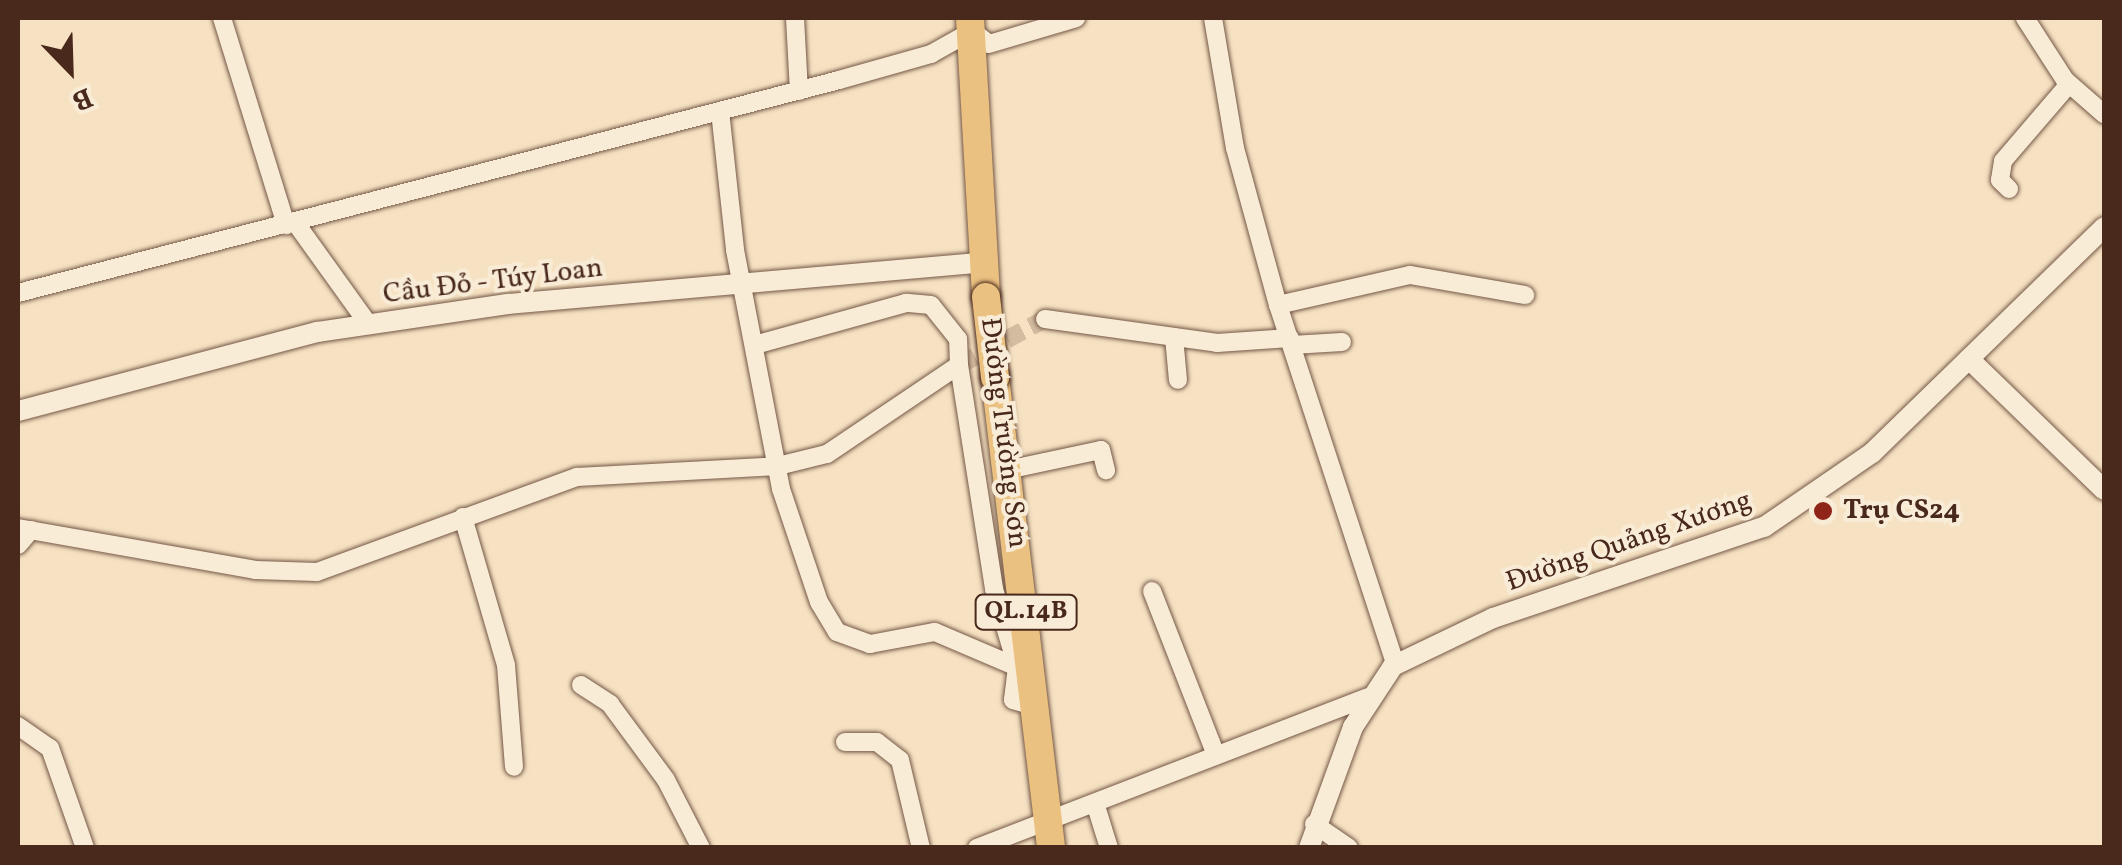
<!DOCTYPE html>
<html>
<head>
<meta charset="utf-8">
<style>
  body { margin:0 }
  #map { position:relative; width:2122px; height:865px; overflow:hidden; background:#f6e2c2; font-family:Vollkorn,serif }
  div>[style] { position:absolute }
  .minor-tunnel>* { height:18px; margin-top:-9px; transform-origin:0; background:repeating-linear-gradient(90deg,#d3bda1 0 18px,transparent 0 27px) }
  .roads { filter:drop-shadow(0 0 2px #745746) drop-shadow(0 0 2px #745746) }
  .minor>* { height:18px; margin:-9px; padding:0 9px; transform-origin:9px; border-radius:9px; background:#f9ecd7 }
  .tertiary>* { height:20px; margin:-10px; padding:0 10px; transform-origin:10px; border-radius:10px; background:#f9ecd7 }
  .trunk>* { height:28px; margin:-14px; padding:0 14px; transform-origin:14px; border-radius:14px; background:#ebc181 }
  .bridges { filter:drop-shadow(0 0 2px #49291c) drop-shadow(0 0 2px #49291c) }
  .trunk-bridge>* { height:28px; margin:-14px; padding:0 14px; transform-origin:14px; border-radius:14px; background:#ebc181 }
  .dots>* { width:28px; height:28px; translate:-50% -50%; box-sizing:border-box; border:5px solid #f9ecd7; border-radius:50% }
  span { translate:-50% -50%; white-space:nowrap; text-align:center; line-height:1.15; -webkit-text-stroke:8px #f9ecd7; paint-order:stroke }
  .shield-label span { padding:2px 8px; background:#f9ecd7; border:2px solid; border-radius:8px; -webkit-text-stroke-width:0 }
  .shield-label { font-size:25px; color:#49291c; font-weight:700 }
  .street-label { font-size:28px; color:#49291c }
  .poi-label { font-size:28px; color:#49291c; font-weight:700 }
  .left { translate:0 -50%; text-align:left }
  .frame { position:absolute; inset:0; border:20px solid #49291c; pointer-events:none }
  .north { position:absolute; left:20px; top:20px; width:100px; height:100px; -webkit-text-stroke:8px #f9ecd7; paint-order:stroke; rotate:157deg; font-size:28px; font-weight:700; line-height:40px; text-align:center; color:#49291c }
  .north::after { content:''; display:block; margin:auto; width:35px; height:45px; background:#49291c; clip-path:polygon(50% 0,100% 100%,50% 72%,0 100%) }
</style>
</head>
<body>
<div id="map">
  <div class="minor-tunnel">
    <div style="left:959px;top:365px;width:98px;rotate:-28.1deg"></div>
  </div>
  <div class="roads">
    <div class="minor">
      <div style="left:222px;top:18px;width:217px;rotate:72.8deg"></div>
      <div style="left:795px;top:18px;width:73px;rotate:86.9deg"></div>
      <div style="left:1213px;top:18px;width:132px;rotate:80.4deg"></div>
      <div style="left:1235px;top:148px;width:163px;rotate:74.7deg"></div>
      <div style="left:1278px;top:305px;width:379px;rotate:71.9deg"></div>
      <div style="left:2025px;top:18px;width:74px;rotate:57.2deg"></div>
      <div style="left:2065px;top:80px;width:52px;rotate:41.1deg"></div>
      <div style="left:720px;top:111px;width:140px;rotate:83.8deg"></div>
      <div style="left:735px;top:250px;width:243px;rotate:79.1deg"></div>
      <div style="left:781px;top:489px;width:119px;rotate:71.4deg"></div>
      <div style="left:819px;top:602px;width:35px;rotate:59deg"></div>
      <div style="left:837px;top:632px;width:35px;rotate:20deg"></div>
      <div style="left:870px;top:644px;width:66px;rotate:-10.5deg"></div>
      <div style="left:935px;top:632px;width:89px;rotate:23.1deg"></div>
      <div style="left:2009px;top:189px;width:13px;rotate:-135deg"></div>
      <div style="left:2000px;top:180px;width:19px;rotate:-81deg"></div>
      <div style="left:2003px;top:161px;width:101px;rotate:-49.4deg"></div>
      <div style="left:295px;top:222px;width:127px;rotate:54.3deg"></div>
      <div style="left:18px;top:293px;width:848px;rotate:-14.54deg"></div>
      <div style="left:839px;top:80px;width:96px;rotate:-15.8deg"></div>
      <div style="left:931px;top:54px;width:47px;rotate:-29.3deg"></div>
      <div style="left:972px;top:31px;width:21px;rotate:37deg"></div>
      <div style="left:989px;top:44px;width:91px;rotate:-16.6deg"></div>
      <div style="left:1278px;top:305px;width:135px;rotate:-12.8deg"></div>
      <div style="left:1410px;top:275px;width:117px;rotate:9.9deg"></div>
      <div style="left:1045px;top:319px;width:174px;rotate:7.9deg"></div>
      <div style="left:1217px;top:343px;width:73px;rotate:-3.9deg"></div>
      <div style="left:1174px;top:337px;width:43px;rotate:84.7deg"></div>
      <div style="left:1292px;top:345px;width:50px;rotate:-3.4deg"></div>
      <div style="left:959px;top:365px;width:227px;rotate:81.1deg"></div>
      <div style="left:994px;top:589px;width:81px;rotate:73.6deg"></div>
      <div style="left:1017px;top:667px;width:33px;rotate:97deg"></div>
      <div style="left:1013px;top:700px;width:26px;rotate:16deg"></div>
      <div style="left:1007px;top:470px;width:96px;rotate:-12deg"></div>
      <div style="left:1101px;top:450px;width:21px;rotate:76deg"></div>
      <div style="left:463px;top:517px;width:154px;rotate:73.8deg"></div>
      <div style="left:506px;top:665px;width:102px;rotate:85.5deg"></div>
      <div style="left:18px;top:528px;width:241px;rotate:10deg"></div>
      <div style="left:255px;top:570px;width:62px;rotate:1.8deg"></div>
      <div style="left:317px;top:572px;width:277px;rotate:-20.1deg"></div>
      <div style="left:577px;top:477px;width:201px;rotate:-3.1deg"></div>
      <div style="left:778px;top:466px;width:50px;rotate:-13.8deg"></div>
      <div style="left:827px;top:454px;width:159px;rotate:-34deg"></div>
      <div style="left:959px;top:365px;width:26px;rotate:-92deg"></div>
      <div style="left:958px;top:339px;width:43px;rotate:-128.5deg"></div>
      <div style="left:931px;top:305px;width:25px;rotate:-175deg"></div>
      <div style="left:906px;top:303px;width:157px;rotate:164.5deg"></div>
      <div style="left:18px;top:545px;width:20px;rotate:-49deg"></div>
      <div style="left:1152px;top:591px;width:174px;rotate:68.7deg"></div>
      <div style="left:581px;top:685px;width:35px;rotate:33deg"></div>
      <div style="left:610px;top:704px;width:94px;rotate:53.6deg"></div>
      <div style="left:666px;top:780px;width:76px;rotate:62.8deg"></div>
      <div style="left:18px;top:726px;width:39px;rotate:35deg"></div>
      <div style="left:50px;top:748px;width:106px;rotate:70.7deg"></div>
      <div style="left:845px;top:742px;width:32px"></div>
      <div style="left:877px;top:742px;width:29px;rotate:38deg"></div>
      <div style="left:900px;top:760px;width:90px;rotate:76.6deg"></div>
      <div style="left:1096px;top:806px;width:44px;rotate:72.8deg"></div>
      <div style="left:1314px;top:824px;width:42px;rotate:34.4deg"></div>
      <div style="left:977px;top:848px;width:419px;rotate:-21.1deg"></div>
    </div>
    <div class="tertiary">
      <div style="left:1969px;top:359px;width:188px;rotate:44.1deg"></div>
      <div style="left:18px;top:411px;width:310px;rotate:-14.8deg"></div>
      <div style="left:318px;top:332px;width:192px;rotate:-8.4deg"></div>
      <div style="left:508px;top:304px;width:479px;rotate:-5deg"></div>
      <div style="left:1309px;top:848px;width:129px;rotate:-70deg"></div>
      <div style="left:1353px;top:727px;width:73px;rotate:-56.7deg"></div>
      <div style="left:1393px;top:666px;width:111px;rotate:-25.6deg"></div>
      <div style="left:1493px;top:618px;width:286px;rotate:-18.6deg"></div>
      <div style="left:1764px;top:527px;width:131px;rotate:-34.4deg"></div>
      <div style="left:1872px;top:453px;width:324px;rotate:-44.2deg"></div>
    </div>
    <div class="trunk">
      <div style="left:970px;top:18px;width:279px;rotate:86.7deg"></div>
      <div style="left:995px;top:377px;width:474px;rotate:83.2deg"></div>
    </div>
  </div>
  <div class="bridges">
    <div class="trunk-bridge">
      <div style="left:986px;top:297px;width:81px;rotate:83.6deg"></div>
    </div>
  </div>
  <div class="dots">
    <div style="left:1823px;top:511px;background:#8f2418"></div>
  </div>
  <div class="shield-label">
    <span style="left:1026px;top:612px">QL.14B</span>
  </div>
  <div class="street-label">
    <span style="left:493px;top:282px;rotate:-7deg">Cầu Đỏ - Túy Loan</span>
    <span style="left:1003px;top:433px;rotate:83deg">Đường Trường Sơn</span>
    <span style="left:1629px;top:542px;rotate:-19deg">Đường Quảng Xương</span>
  </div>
  <div class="poi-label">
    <span class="left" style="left:1843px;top:511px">Trụ CS24</span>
  </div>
  <div class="frame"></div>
  <div class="north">B</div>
</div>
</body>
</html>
